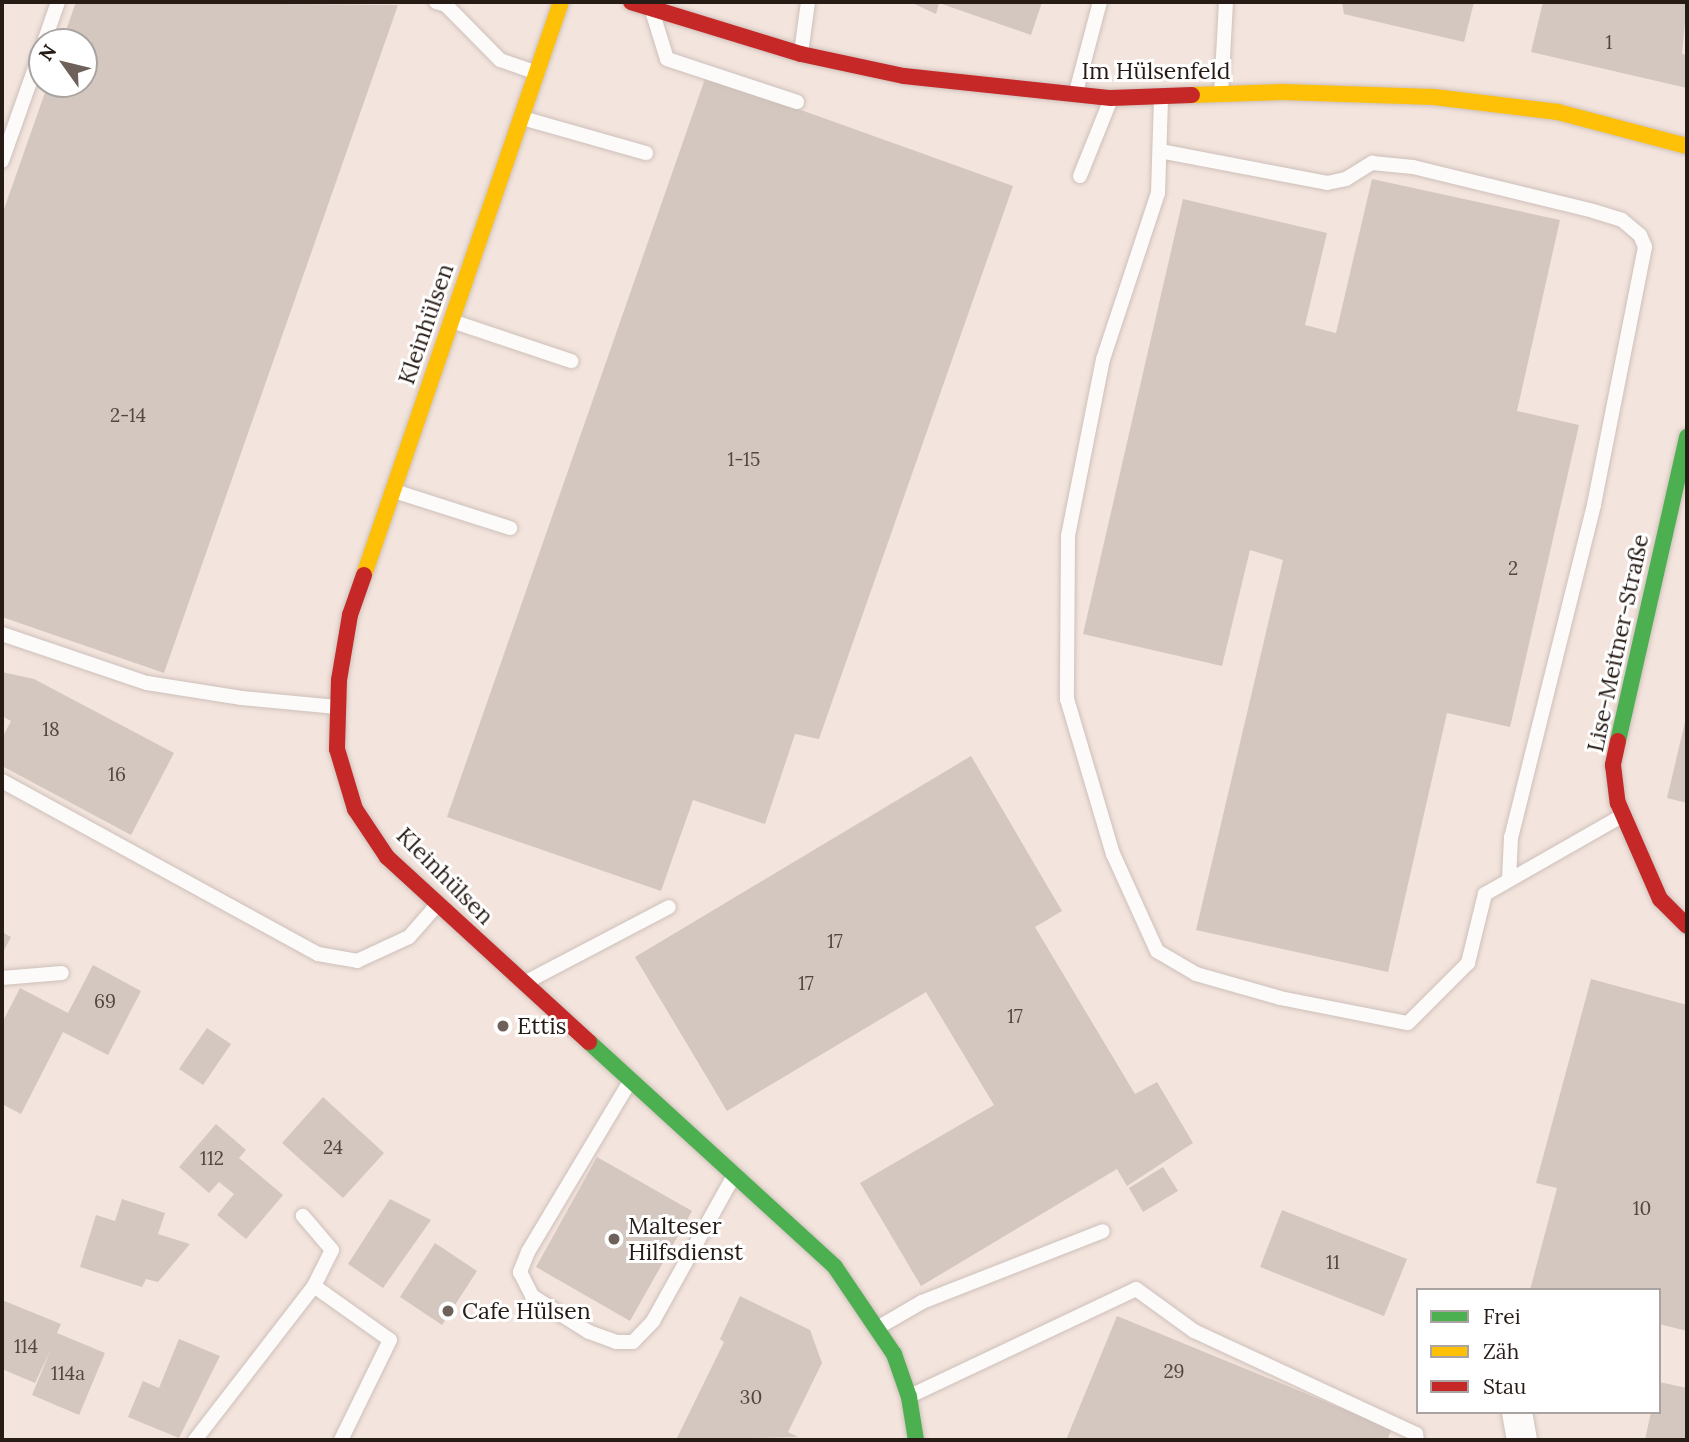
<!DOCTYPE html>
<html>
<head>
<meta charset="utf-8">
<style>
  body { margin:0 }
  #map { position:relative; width:1689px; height:1442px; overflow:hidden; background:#f3e4dd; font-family:Lora,serif }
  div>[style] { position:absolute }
  .building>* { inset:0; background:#d4c7c0 }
  .roads { filter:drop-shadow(0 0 2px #cdc0ba) drop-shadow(0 0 2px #cdc0ba) }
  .lane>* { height:14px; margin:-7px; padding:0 7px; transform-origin:7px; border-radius:7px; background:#fdfbfa }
  .street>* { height:30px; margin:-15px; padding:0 15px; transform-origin:15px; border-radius:15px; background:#fdfbfa }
  .fast>* { height:16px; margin:-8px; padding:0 8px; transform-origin:8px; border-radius:8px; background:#4caf50 }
  .slow>* { height:16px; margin:-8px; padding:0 8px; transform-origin:8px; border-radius:8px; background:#ffc107 }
  .jam>* { height:16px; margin:-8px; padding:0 8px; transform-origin:8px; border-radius:8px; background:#c62828 }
  .dots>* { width:19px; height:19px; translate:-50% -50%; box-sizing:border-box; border:4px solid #fff; border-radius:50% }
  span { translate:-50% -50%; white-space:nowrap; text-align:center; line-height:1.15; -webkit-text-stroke:6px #fff; paint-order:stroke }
  .number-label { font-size:19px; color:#524640 }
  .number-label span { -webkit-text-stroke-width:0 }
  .street-label { font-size:23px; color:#271b15 }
  .poi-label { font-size:23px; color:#271b15 }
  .left { translate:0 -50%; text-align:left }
  .frame { position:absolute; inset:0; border:4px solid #271b15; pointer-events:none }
  .legend { position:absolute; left:1416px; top:1288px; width:245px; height:126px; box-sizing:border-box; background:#fff; border:2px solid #a9a4a1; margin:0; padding:9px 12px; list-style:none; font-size:21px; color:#271b15 }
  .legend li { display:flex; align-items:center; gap:14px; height:35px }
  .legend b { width:35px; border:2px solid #a9a4a1 }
  .north { position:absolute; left:28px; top:28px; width:70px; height:70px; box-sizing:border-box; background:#fff; border:2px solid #a9a4a1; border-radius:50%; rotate:304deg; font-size:19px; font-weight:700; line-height:28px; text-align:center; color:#271b15 }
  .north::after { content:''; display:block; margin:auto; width:24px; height:32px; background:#6e615b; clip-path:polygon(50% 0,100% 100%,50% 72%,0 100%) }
</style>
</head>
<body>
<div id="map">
  <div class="building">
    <div style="clip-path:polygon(76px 2px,398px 5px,164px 673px,2px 617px,2px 215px,48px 84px,84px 84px,84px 42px,62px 42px)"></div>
    <div style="clip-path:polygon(910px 2px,1042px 2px,1031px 35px,939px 3px,936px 14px)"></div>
    <div style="clip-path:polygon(1342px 2px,1474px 2px,1464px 42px,1344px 14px)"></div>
    <div style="clip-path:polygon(1543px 2px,1687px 2px,1682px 54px,1687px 55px,1687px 88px,1531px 52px)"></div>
    <div style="clip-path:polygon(706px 76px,1013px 186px,819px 739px,795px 734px,765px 824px,693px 800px,661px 891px,447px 817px)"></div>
    <div style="clip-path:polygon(1372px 179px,1560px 220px,1517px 411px,1579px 425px,1510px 727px,1447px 713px,1388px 972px,1196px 930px,1283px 560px,1250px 550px,1222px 666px,1083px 634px,1183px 199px,1327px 233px,1305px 325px,1336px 333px)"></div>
    <div style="clip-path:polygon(2px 672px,34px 679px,174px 753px,131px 835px,2px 766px,2px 738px,11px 721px,2px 716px)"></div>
    <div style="clip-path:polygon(1686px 718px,1687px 718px,1687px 803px,1667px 798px)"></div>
    <div style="clip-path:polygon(971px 756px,1062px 911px,1035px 927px,1135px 1094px,1157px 1082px,1193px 1143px,1127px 1186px,1117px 1169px,921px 1286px,860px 1183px,994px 1105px,926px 992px,727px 1111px,635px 957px)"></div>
    <div style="clip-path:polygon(2px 932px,11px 937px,2px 954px)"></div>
    <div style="clip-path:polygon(93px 965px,141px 991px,108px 1055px,63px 1032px,21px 1114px,2px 1104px,2px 1023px,20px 988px,68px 1013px)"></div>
    <div style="clip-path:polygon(1591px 979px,1687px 1005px,1687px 1331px,1659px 1324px,1659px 1290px,1530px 1290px,1557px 1188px,1536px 1183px)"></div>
    <div style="clip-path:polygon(207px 1028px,231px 1044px,203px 1085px,179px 1069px)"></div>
    <div style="clip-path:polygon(323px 1097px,384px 1153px,343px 1198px,282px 1143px)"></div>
    <div style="clip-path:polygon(216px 1124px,246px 1150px,239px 1158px,283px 1195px,246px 1239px,217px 1215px,234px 1194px,219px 1182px,209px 1193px,179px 1167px)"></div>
    <div style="clip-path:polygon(597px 1157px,692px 1211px,630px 1321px,536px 1267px)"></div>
    <div style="clip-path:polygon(1163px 1167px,1178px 1191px,1143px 1212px,1129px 1188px)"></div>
    <div style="clip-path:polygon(122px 1199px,165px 1213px,158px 1234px,190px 1244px,158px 1282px,146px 1279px,142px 1287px,80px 1267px,96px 1215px,115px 1221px)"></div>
    <div style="clip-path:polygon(390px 1199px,431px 1220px,383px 1288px,348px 1264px)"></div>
    <div style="clip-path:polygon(1282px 1210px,1407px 1259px,1384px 1316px,1260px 1267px)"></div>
    <div style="clip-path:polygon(435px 1243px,477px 1271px,442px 1325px,400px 1297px)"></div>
    <div style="clip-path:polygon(740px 1296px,810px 1330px,822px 1363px,788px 1432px,798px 1437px,676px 1440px,724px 1342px,720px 1339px)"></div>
    <div style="clip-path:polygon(2px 1300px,61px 1324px,57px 1333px,105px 1353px,79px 1415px,32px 1395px,51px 1349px,35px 1383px,2px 1369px)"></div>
    <div style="clip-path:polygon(1117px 1316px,1392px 1429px,1387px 1440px,1066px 1440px)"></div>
    <div style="clip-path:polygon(179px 1339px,220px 1356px,179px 1438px,128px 1417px,143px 1381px,159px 1388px)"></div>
    <div style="clip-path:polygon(1659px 1382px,1687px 1388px,1687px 1440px,1645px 1440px,1651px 1412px,1659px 1412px)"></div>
  </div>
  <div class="roads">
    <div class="lane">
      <div style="left:436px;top:2px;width:10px;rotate:17deg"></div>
      <div style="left:446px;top:5px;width:77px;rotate:45.5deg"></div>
      <div style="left:500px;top:60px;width:37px;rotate:19deg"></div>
      <div style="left:653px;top:14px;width:47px;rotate:72.7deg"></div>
      <div style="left:667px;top:59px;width:137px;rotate:18.3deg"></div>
      <div style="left:44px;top:42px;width:42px;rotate:-70.7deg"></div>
      <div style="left:801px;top:53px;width:51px;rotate:-82.2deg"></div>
      <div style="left:1076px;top:92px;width:93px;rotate:-75.1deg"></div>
      <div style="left:1221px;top:94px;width:92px;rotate:-86.9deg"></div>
      <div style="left:1161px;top:98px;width:95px;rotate:91.8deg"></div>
      <div style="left:1158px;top:193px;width:175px;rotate:108.3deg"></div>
      <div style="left:1103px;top:359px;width:180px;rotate:101.2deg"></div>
      <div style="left:1068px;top:536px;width:163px;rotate:90.4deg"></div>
      <div style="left:1067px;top:699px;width:162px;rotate:73.5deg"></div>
      <div style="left:1113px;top:854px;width:107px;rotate:65.6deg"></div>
      <div style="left:1157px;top:951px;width:45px;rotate:30.5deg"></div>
      <div style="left:1196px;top:974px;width:87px;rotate:15.9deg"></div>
      <div style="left:1280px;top:998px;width:130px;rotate:11.1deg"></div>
      <div style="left:1408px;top:1023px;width:85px;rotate:-45deg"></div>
      <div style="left:1468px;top:963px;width:71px;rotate:-76.2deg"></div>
      <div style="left:1485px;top:894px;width:155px;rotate:-29.7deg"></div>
      <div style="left:522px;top:118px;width:129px;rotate:15.8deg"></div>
      <div style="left:1160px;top:151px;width:170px;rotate:10.8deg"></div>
      <div style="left:1327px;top:183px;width:19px;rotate:-12deg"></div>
      <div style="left:1346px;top:179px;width:31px;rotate:-32deg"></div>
      <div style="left:1372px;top:163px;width:41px;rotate:5.6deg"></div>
      <div style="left:1413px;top:167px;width:185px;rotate:13.7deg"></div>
      <div style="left:1593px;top:211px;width:30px;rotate:17deg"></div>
      <div style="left:1622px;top:220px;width:23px;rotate:40deg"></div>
      <div style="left:1640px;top:235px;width:13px;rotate:67deg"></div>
      <div style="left:1645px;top:247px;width:263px;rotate:101.2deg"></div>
      <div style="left:1594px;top:505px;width:342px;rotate:104deg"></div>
      <div style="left:1511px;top:837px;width:43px;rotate:92.7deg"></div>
      <div style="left:2px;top:161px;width:120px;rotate:-70.5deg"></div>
      <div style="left:1080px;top:176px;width:83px;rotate:-68.1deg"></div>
      <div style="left:452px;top:321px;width:126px;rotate:18.6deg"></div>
      <div style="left:394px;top:491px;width:122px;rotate:17.7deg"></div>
      <div style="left:2px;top:634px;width:153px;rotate:18.7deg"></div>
      <div style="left:147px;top:683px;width:96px;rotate:9deg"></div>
      <div style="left:242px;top:698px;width:95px;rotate:5.4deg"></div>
      <div style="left:2px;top:781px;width:360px;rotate:28.7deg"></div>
      <div style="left:318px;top:954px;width:40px;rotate:10deg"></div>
      <div style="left:357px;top:961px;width:57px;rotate:-24.8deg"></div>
      <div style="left:409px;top:937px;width:41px;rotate:-48.9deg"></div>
      <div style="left:2px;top:978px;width:60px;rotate:-4.8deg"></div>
      <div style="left:528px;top:981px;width:159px;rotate:-27.7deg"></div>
      <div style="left:629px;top:1083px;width:197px;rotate:120.9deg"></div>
      <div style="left:528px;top:1252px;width:22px;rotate:112deg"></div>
      <div style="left:520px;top:1272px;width:27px;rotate:63deg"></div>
      <div style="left:532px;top:1296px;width:67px;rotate:32.3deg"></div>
      <div style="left:589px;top:1332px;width:29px;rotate:20deg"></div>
      <div style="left:616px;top:1342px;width:17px"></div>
      <div style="left:633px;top:1342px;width:29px;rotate:-46deg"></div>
      <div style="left:653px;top:1321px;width:165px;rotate:-60.9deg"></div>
      <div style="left:314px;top:1286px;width:93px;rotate:35.4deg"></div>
      <div style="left:390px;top:1340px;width:111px;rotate:116.1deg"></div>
      <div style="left:879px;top:1327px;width:50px;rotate:-30.2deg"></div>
      <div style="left:922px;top:1302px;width:194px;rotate:-21.4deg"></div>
      <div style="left:910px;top:1396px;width:250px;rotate:-25.3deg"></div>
      <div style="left:1136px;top:1289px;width:72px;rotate:35.9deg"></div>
      <div style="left:1194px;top:1331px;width:245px;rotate:24.9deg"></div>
      <div style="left:1416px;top:1434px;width:6px;rotate:81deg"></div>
      <div style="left:195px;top:1440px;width:195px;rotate:-52.3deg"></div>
      <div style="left:314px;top:1286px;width:40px;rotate:-63.4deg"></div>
      <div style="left:332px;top:1250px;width:45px;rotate:-130.5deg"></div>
    </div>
    <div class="street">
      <div style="left:1517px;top:1412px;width:28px;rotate:80deg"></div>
    </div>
    <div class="fast">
      <div style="left:1618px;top:741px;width:312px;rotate:-77.2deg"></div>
      <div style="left:589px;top:1042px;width:333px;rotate:42.4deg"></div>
      <div style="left:835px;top:1267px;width:105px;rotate:55.9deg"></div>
      <div style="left:894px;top:1354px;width:46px;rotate:70.8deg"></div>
      <div style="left:909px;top:1397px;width:44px;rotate:80.8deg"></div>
    </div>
    <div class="slow">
      <div style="left:1192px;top:95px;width:91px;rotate:-1.9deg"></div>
      <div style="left:1283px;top:92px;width:151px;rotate:1.9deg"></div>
      <div style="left:1434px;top:97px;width:125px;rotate:6.9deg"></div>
      <div style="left:1558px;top:112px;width:133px;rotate:14.8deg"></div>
      <div style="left:364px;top:575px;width:606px;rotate:-71.03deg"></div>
    </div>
    <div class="jam">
      <div style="left:631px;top:2px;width:178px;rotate:17deg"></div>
      <div style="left:801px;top:54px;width:105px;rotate:12.1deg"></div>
      <div style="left:904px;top:76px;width:208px;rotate:6.1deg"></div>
      <div style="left:1111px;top:98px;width:81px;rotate:-2.1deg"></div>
      <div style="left:364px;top:575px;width:42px;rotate:109.3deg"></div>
      <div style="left:350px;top:615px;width:66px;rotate:99.6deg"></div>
      <div style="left:339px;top:680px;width:69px;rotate:91.7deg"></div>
      <div style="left:337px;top:749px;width:63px;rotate:73.3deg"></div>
      <div style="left:355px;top:809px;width:58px;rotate:56.3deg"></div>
      <div style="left:387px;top:857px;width:274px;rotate:42.5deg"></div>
      <div style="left:1618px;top:741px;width:25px;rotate:102deg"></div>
      <div style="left:1613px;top:765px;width:38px;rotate:83deg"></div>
      <div style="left:1618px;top:803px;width:105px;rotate:66.4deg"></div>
      <div style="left:1660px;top:899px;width:38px;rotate:45deg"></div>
    </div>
  </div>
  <div class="dots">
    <div style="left:503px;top:1026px;background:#6e615b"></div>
    <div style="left:614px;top:1239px;background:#6e615b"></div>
    <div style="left:448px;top:1311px;background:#6e615b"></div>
  </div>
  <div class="number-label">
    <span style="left:1609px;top:43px">1</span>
    <span style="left:128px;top:416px">2-14</span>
    <span style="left:744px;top:460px">1-15</span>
    <span style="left:1513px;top:569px">2</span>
    <span style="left:51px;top:730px">18</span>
    <span style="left:117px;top:775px">16</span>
    <span style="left:835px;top:942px">17</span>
    <span style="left:806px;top:984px">17</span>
    <span style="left:105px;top:1002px">69</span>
    <span style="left:1015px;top:1017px">17</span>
    <span style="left:333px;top:1148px">24</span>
    <span style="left:212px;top:1159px">112</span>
    <span style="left:1642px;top:1209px">10</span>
    <span style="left:1333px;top:1263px">11</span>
    <span style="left:26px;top:1347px">114</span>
    <span style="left:1174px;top:1372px">29</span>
    <span style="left:68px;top:1374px">114a</span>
    <span style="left:751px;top:1398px">30</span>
  </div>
  <div class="street-label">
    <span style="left:1156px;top:71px">Im Hülsenfeld</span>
    <span style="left:426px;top:324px;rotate:-71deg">Kleinhülsen</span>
    <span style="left:1618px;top:643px;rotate:-78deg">Lise-Meitner-Straße</span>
    <span style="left:445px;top:876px;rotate:45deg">Kleinhülsen</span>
  </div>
  <div class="poi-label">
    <span class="left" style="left:517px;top:1026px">Ettis</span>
    <span class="left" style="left:628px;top:1239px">Malteser<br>Hilfsdienst</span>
    <span class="left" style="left:462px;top:1311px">Cafe Hülsen</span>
  </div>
  <div class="frame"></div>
  <ul class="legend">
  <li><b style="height:9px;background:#4caf50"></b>Frei</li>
  <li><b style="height:9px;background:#ffc107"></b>Zäh</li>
  <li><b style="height:9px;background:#c62828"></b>Stau</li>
  </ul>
  <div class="north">N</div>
</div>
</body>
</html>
